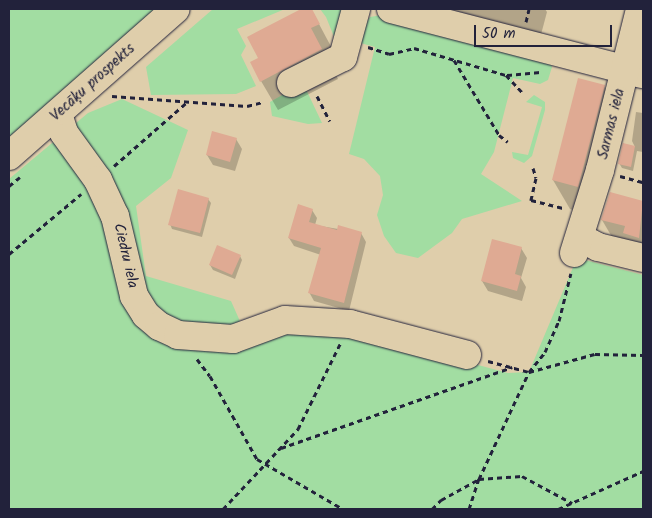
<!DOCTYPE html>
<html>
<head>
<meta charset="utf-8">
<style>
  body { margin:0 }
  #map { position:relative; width:652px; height:518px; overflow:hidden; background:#dfceab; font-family:Kalam,sans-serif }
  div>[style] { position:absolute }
  .green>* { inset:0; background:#a2dda2 }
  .shadow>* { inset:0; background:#0003 }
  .building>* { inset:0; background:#dfaa93 }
  .path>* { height:3px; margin-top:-1.5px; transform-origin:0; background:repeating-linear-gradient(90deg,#22223b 0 5px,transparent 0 9px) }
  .roads { filter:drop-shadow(0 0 1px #22223b) drop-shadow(0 0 1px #22223b) }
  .minor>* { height:28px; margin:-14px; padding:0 14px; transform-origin:14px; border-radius:14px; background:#dfceab }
  .major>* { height:28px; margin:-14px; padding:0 14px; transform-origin:14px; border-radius:14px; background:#dfceab }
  span { translate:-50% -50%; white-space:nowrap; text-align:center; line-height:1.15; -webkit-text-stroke:5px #dfceab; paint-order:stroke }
  .street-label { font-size:15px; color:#22223b }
  .frame { position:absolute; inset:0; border:10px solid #22223b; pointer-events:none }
  .scale { position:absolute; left:474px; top:25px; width:138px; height:22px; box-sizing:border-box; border:2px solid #22223b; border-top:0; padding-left:6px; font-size:15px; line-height:18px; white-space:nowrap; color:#22223b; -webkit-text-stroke:4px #dfceab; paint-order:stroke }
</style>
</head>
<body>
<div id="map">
  <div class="green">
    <div style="clip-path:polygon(9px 9px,161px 9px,9px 140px)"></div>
    <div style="clip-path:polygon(213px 9px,285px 9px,237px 29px,246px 46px,241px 55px,256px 86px,236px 94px,151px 95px,146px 67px)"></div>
    <div style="clip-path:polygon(320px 9px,344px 9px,337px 44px,326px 17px)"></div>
    <div style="clip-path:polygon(382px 15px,550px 62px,552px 67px,548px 80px,540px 84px,513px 78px,494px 152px,481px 174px,522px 201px,462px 219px,452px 233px,418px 258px,396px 253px,384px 236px,377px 215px,383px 195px,380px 176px,364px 159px,349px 154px,375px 47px,353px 41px,370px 17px)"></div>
    <div style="clip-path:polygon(303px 83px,322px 123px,308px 124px,272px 116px,270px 102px)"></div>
    <div style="clip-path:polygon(534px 95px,545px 102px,545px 110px,532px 156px,524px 163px,513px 158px,512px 152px,528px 155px,542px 107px,526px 102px)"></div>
    <div style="clip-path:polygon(122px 99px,188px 130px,171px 178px,136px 206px,146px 276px,231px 301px,247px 337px,300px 327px,347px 330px,508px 373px,529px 372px,577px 258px,643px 275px,643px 509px,9px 509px,9px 179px,88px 113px)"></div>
  </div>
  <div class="shadow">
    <div style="clip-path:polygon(304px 9px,311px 9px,335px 54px,327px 58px,338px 79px,278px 110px,261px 81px,260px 59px,249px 37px)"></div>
    <div style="clip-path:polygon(400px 9px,545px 9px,547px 12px,539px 42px)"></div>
    <div style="clip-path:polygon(604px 86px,621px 115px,595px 216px,570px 209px,553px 180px)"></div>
    <div style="clip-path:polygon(636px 112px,643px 113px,643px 152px,637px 151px,633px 171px,622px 168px,619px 163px,624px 144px,635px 147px,632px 141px)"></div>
    <div style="clip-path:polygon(236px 139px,242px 149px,235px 171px,213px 165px,207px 155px)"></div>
    <div style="clip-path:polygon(610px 193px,643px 202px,643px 263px,619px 249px,602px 220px)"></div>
    <div style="clip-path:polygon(208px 199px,211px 203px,202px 237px,172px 229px,170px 224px)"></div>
    <div style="clip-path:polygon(312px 210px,317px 218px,315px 225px,361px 233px,366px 242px,349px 311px,314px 301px,309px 292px,321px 255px,294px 246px,289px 238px)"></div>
    <div style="clip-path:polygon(521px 248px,527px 258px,521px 278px,526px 287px,522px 301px,488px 291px,482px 281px)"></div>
    <div style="clip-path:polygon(240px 256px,242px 260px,235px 279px,213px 270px,210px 265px)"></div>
  </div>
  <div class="building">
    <div style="clip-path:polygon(301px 9px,312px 9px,320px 24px,311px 28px,322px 49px,260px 82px,250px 62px,258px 58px,247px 37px)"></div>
    <div style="clip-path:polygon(578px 78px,605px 85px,578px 187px,552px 180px)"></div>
    <div style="clip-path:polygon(212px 131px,237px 138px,230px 162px,206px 155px)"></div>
    <div style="clip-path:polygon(623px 143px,635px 146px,631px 167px,618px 164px)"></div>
    <div style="clip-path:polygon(178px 189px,209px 198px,200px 233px,168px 225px)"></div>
    <div style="clip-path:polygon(610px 192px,643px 201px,639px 238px,623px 233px,625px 226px,601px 220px)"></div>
    <div style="clip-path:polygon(298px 204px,313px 209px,309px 222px,337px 230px,338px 225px,362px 232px,344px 303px,308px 293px,321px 248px,288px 238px)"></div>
    <div style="clip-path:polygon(492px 239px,522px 247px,515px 274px,521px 276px,517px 291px,481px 281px)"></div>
    <div style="clip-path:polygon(217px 245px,241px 255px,232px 275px,209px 265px)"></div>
  </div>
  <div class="path">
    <div style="left:526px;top:22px;width:13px;rotate:-77deg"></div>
    <div style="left:368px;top:47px;width:22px;rotate:18deg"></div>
    <div style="left:389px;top:54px;width:26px;rotate:-13deg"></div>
    <div style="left:414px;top:48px;width:96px;rotate:16.4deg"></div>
    <div style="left:506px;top:75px;width:23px;rotate:47deg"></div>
    <div style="left:454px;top:60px;width:87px;rotate:59deg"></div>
    <div style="left:499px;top:135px;width:11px;rotate:38deg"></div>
    <div style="left:507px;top:75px;width:36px;rotate:-5deg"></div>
    <div style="left:112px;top:96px;width:135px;rotate:4.2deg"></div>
    <div style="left:247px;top:106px;width:16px;rotate:-14deg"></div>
    <div style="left:317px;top:96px;width:28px;rotate:63deg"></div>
    <div style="left:114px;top:166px;width:97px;rotate:-41.2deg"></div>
    <div style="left:533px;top:168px;width:10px;rotate:73deg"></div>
    <div style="left:536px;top:178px;width:23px;rotate:103deg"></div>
    <div style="left:531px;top:200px;width:34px;rotate:14deg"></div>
    <div style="left:620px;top:176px;width:24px;rotate:15deg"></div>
    <div style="left:9px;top:186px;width:14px;rotate:-39deg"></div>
    <div style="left:9px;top:254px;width:94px;rotate:-39.8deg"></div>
    <div style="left:197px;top:359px;width:21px;rotate:53deg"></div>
    <div style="left:210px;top:376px;width:95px;rotate:60.5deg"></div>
    <div style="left:257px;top:459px;width:99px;rotate:30.2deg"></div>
    <div style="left:488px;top:361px;width:42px;rotate:15deg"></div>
    <div style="left:529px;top:372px;width:26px;rotate:-51deg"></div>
    <div style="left:545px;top:352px;width:34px;rotate:-66deg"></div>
    <div style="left:559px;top:321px;width:49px;rotate:-76deg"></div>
    <div style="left:281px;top:448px;width:245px;rotate:-19.3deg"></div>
    <div style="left:223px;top:509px;width:110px;rotate:-46.8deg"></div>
    <div style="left:298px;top:429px;width:95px;rotate:-63.7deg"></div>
    <div style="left:432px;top:509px;width:13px;rotate:-45deg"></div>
    <div style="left:441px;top:500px;width:43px;rotate:-28.9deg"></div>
    <div style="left:479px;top:479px;width:43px;rotate:-4deg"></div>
    <div style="left:522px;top:476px;width:57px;rotate:28.4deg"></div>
    <div style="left:469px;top:509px;width:32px;rotate:-72deg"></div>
    <div style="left:479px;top:479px;width:118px;rotate:-65deg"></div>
    <div style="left:529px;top:372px;width:68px;rotate:-15.3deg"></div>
    <div style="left:595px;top:354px;width:48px;rotate:1.2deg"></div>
    <div style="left:558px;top:509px;width:93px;rotate:-24.1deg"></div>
  </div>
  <div class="roads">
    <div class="minor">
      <div style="left:391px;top:9px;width:260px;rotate:14.5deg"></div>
      <div style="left:291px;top:83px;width:58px;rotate:-26.6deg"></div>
      <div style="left:343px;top:57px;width:50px;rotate:-74.8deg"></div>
      <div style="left:58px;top:114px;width:20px;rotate:72deg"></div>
      <div style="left:64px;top:133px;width:58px;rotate:54.1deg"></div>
      <div style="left:98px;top:180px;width:40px;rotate:65deg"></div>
      <div style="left:115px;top:216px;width:82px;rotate:76.6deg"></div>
      <div style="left:134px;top:296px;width:22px;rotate:58deg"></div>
      <div style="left:146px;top:315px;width:17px;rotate:40deg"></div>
      <div style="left:159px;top:326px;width:21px;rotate:25deg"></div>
      <div style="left:178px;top:335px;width:55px;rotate:4.2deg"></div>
      <div style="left:233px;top:339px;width:55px;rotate:-20.1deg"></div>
      <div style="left:285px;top:320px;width:65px;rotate:3.5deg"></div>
      <div style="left:350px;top:324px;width:121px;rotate:14.8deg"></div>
      <div style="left:581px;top:238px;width:19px;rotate:28deg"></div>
      <div style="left:598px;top:247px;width:46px;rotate:13.7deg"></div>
      <div style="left:574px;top:253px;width:87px;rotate:-72.6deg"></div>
      <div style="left:600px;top:170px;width:166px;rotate:-76deg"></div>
    </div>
    <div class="major">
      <div style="left:9px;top:156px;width:222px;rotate:-41.4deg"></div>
    </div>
  </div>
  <div class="street-label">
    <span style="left:93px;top:83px;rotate:-42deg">Vecāķu prospekts</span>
    <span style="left:612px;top:124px;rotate:-76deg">Sarmas iela</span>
    <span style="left:125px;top:256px;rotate:77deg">Ciedru iela</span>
  </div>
  <div class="frame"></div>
  <div class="scale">50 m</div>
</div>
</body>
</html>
